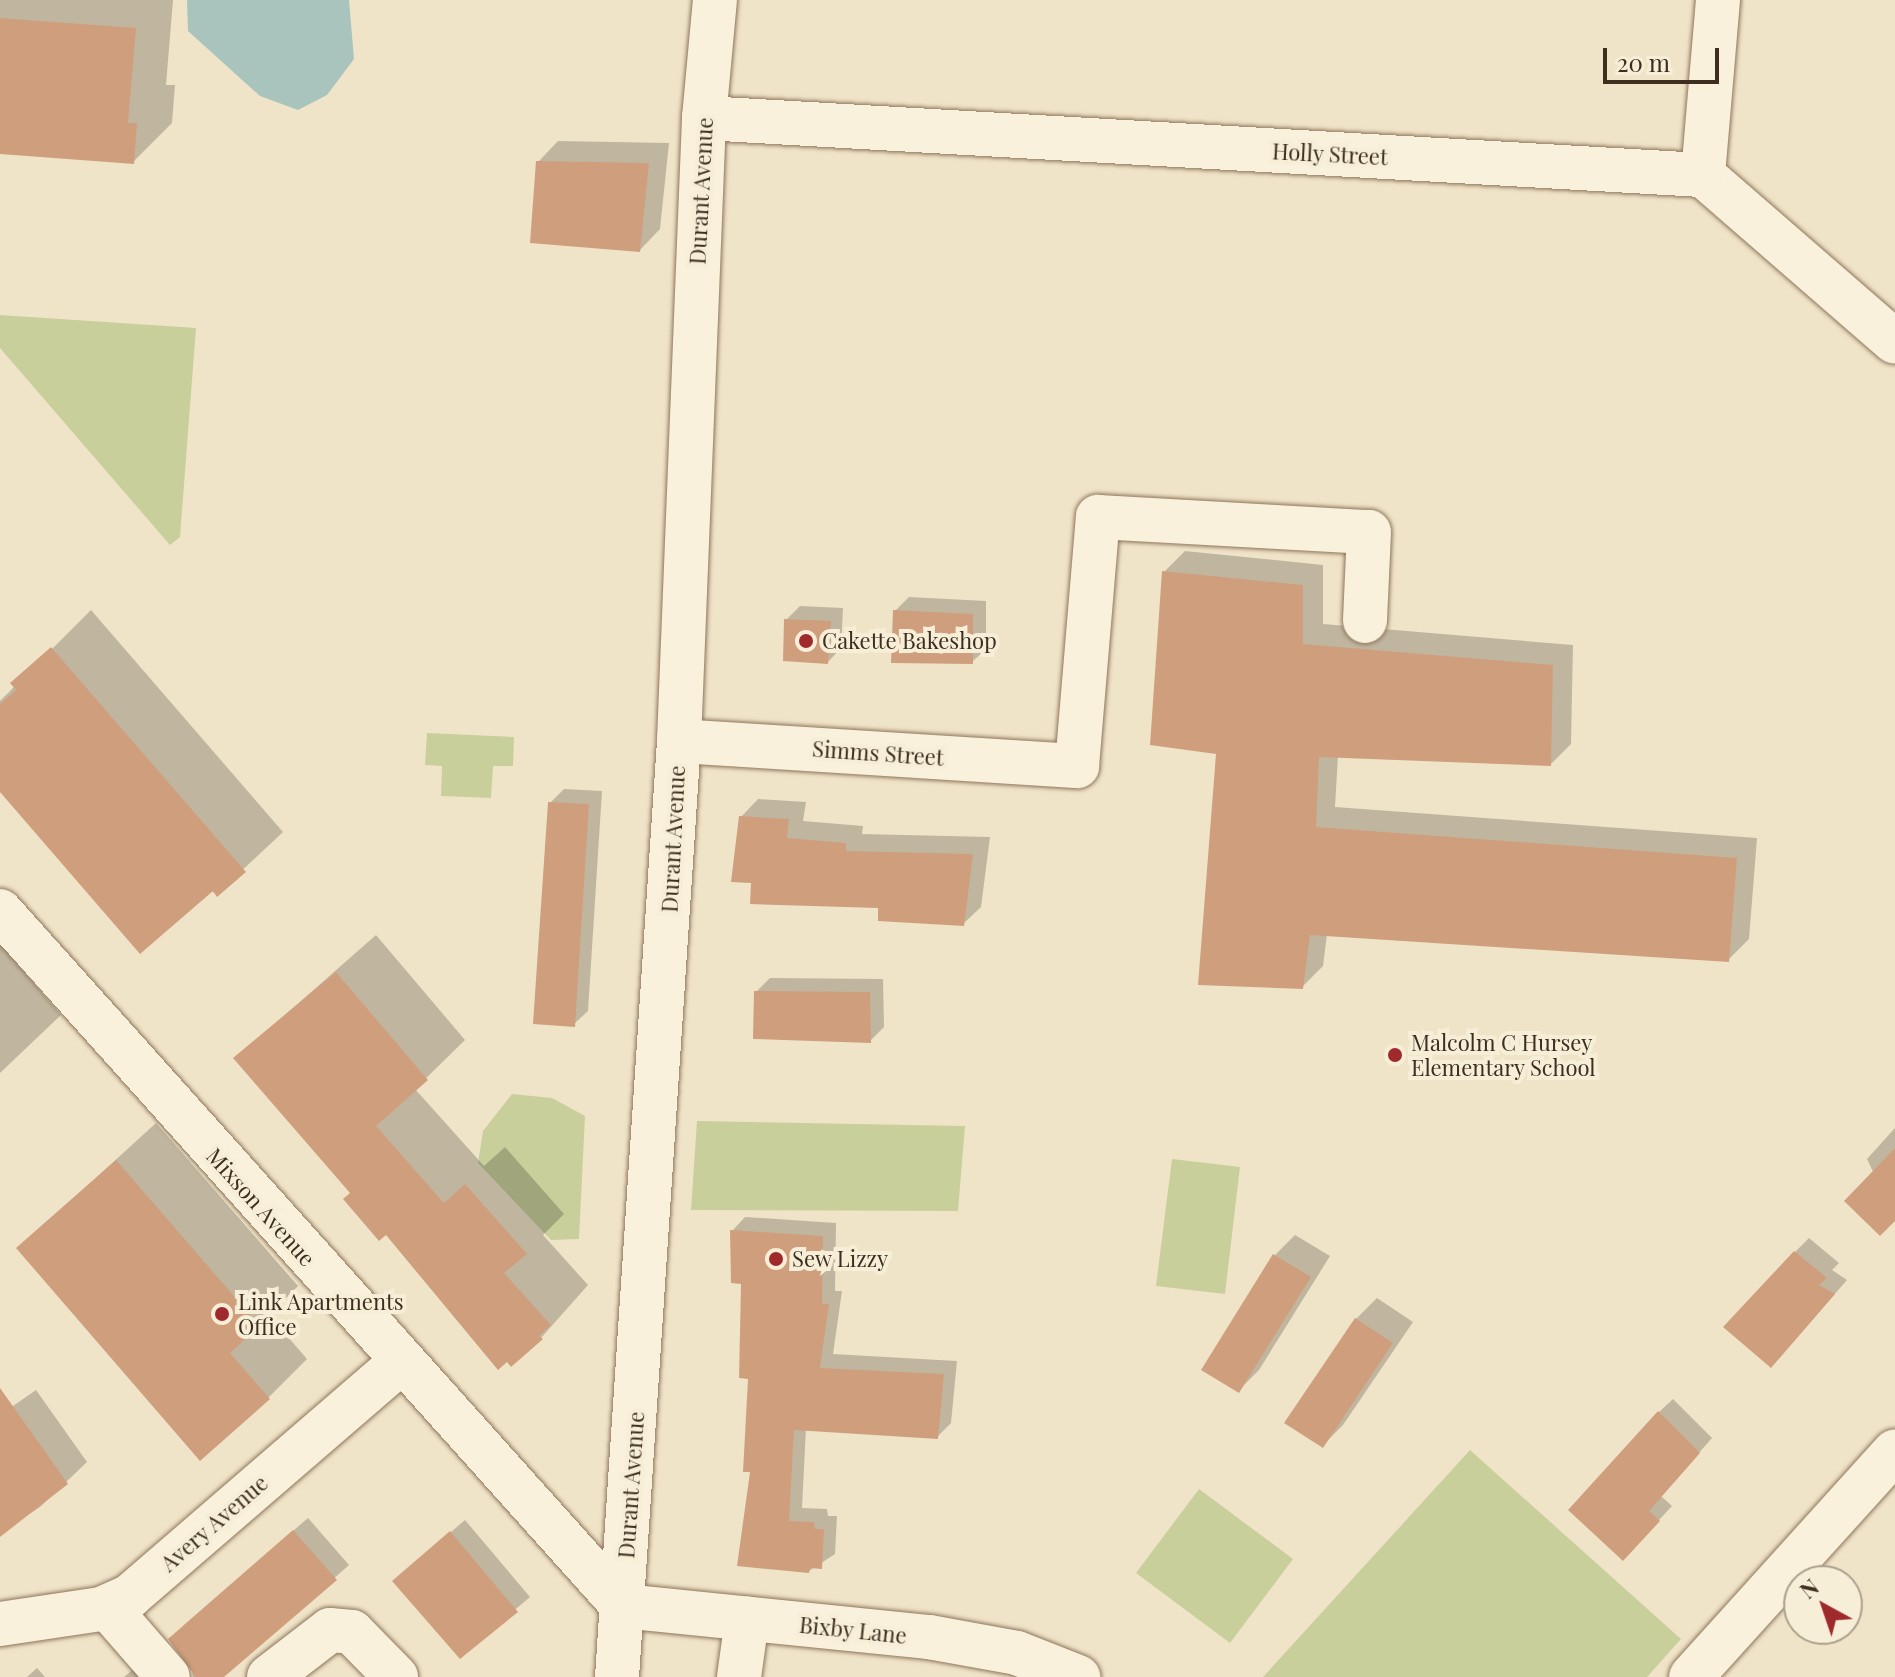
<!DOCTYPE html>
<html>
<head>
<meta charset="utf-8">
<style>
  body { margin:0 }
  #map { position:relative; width:1895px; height:1677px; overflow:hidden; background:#f0e4c8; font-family:"Playfair Display",serif }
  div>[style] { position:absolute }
  .green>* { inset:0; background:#c9cf9b }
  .water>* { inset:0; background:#a9c4bc }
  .shadow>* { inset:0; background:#0003 }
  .building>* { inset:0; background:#cf9f7d }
  .roads { filter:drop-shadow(0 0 2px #8d765c) drop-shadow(0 0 2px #8d765c) }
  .minor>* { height:44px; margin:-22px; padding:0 22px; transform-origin:22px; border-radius:22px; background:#faf1dc }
  .dots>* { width:22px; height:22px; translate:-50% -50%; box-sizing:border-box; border:4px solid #f7eed8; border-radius:50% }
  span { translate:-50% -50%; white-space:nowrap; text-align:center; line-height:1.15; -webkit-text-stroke:8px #f7eed8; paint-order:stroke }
  .street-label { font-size:22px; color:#3d2e20 }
  .poi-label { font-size:22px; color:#3d2e20 }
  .left { translate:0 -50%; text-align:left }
  .north { position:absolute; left:1783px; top:1565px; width:80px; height:80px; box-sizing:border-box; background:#f7eed8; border:2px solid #ada18e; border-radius:50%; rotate:320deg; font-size:22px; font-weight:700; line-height:32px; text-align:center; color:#3d2e20 }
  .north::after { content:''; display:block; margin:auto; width:28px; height:36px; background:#9e2a2b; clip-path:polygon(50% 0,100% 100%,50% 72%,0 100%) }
  .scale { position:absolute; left:1603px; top:48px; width:116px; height:36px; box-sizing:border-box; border:4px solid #3d2e20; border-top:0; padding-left:10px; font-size:24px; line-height:28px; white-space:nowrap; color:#3d2e20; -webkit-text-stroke:6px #f7eed8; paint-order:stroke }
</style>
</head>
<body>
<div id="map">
  <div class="green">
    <div style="clip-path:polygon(0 315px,196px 328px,180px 537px,170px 545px,0 348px)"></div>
    <div style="clip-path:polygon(427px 733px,514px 737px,513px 766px,493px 766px,491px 798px,441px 796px,442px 766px,425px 765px)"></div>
    <div style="clip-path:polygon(512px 1094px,552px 1098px,585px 1116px,579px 1239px,551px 1240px,478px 1163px,483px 1131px)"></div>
    <div style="clip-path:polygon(697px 1121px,965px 1126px,958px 1211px,691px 1210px)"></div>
    <div style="clip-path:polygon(1172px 1159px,1240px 1167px,1225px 1294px,1156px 1286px)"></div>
    <div style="clip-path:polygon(1470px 1450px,1681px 1639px,1647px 1677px,1263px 1677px)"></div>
    <div style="clip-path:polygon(1199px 1489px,1293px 1559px,1230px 1643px,1136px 1573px)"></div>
  </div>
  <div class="water">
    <div style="clip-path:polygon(187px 0,349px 0,354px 59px,327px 95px,298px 110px,260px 96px,188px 31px)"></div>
  </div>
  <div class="shadow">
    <div style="clip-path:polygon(0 0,173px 0,166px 85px,175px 85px,172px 123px,133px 162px,0 152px)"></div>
    <div style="clip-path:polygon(558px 141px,669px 143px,660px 229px,640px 250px,538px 162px)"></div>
    <div style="clip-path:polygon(1185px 551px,1323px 565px,1323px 624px,1573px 645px,1571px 744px,1551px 764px,1338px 756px,1335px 807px,1757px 838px,1749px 939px,1728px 960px,1327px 934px,1323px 966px,1302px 987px,1219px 752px,1164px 572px)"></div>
    <div style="clip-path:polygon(909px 597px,986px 601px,986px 649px,972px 662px,895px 611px)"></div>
    <div style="clip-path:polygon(800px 606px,843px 608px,841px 648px,828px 662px,786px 620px)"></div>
    <div style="clip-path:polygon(91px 610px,283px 832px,217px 894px,0 789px,0 701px)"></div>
    <div style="clip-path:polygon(564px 789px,602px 791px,588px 1011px,574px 1024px,550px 803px)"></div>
    <div style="clip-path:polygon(758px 799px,806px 802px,803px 821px,863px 826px,862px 834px,990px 837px,981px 907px,963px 924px,754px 881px,741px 817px)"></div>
    <div style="clip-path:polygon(376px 935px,465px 1040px,415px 1089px,484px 1166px,505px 1147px,564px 1214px,543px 1235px,588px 1285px,541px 1338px,352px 1192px,236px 1058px)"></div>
    <div style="clip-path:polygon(0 944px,61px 1015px,0 1073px)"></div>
    <div style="clip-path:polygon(770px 978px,883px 979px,884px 1027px,870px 1041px,756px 992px)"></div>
    <div style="clip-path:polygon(156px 1123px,298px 1286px,269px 1315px,307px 1359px,268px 1398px,18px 1249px)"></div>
    <div style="clip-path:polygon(1895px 1128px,1895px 1218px,1867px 1159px)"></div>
    <div style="clip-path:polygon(745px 1217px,836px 1223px,835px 1291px,842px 1291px,833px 1354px,957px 1361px,951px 1423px,937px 1437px,806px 1428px,802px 1508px,827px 1509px,828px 1516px,837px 1516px,835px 1554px,809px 1571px,753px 1470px,743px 1282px,732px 1231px)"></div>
    <div style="clip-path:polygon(1295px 1235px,1330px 1256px,1259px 1370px,1238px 1391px,1275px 1255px)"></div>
    <div style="clip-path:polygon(1809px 1238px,1839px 1263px,1832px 1270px,1847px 1280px,1785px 1351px,1795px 1252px)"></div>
    <div style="clip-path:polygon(1377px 1298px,1413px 1322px,1343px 1425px,1322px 1446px,1287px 1422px,1356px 1319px)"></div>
    <div style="clip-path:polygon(36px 1390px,87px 1462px,40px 1507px,0 1533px,0 1415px)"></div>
    <div style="clip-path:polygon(1673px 1399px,1712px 1438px,1661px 1496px,1672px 1506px,1636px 1545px,1659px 1412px)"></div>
    <div style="clip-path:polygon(308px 1518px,349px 1565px,223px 1677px,193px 1677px,184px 1625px)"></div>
    <div style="clip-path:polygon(465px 1520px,530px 1597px,460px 1656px,394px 1581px)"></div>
    <div style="clip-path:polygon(145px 1659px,163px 1677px,124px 1677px)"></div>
    <div style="clip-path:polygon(37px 1668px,45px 1677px,27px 1677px)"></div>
  </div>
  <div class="building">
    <div style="clip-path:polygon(0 18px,136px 28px,128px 123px,137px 123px,134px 164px,0 154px)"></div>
    <div style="clip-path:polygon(536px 161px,649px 163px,640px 252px,530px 243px)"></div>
    <div style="clip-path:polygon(1162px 571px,1303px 585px,1303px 644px,1553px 665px,1551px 766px,1319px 757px,1316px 827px,1737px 858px,1729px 962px,1310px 935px,1303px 989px,1198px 985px,1216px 754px,1150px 745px)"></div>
    <div style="clip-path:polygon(893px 610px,973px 614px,973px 664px,891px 663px)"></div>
    <div style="clip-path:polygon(784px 619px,831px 621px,828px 664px,783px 661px)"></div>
    <div style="clip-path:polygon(51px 647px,246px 872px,217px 897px,213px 891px,140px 954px,0 792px,0 704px,16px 690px,10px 683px)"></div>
    <div style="clip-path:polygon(548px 802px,589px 804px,575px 1027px,533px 1024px)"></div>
    <div style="clip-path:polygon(739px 816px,789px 819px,787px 838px,846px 843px,846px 851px,973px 854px,964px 926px,878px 921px,878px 908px,750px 904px,751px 883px,731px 882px)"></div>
    <div style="clip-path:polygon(336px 972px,428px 1080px,376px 1126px,444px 1203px,465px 1184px,527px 1254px,504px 1273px,551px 1325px,539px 1336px,543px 1339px,511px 1367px,507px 1362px,498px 1370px,386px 1235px,379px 1241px,343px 1199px,350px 1193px,233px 1058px)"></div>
    <div style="clip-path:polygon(754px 991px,870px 992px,871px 1043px,753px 1039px)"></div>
    <div style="clip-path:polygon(1895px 1148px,1895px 1221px,1880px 1236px,1844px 1201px)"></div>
    <div style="clip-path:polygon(116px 1160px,260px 1326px,230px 1353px,270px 1399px,200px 1461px,16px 1248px)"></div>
    <div style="clip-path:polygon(730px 1230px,823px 1236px,822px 1304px,829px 1304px,820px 1368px,944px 1374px,938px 1439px,794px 1430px,789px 1521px,814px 1522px,815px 1529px,824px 1529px,822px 1569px,810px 1568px,809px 1573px,737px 1566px,750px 1472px,743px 1472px,748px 1379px,739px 1378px,741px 1284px,731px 1283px)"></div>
    <div style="clip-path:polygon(1794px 1251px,1827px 1278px,1819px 1285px,1835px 1294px,1771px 1368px,1723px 1327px)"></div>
    <div style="clip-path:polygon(1273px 1254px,1311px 1277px,1239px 1393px,1201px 1370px)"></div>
    <div style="clip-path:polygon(1355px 1318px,1393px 1343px,1323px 1448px,1284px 1423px)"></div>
    <div style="clip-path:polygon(0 1388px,68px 1484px,0 1537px)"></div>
    <div style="clip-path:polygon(1658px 1411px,1700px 1453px,1649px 1511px,1660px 1521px,1623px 1561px,1568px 1510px)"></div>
    <div style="clip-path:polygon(293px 1530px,337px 1580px,224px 1677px,196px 1677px,168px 1639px)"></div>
    <div style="clip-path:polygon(450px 1531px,518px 1612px,460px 1659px,392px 1581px)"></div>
  </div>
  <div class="roads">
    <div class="minor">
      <div style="left:704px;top:118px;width:1001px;rotate:3.27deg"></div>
      <div style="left:1703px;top:175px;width:254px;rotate:41deg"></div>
      <div style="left:1703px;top:175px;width:176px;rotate:-85.1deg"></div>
      <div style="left:679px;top:741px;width:399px;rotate:3.6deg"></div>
      <div style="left:1077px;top:766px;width:250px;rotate:-85.2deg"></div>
      <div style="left:1098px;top:517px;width:271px;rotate:3.2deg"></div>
      <div style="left:1369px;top:532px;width:89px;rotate:92.6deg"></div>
      <div style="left:0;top:911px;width:933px;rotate:48.13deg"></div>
      <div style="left:623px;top:1606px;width:308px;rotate:5.8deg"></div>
      <div style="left:929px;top:1637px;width:89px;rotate:10.3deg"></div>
      <div style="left:1017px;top:1653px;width:66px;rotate:21.5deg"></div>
      <div style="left:108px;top:1608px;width:91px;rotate:49deg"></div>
      <div style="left:0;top:1624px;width:102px;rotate:-8.4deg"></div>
      <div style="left:101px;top:1609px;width:32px;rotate:-24deg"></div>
      <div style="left:130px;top:1596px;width:357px;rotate:-40.8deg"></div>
      <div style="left:269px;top:1677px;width:77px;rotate:-37.6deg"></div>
      <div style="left:330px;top:1630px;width:22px;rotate:5deg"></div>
      <div style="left:352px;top:1632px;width:63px;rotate:45.6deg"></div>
      <div style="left:617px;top:1677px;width:938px;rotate:-86.21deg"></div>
      <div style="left:679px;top:741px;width:624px;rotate:-87.7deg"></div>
      <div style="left:704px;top:118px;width:119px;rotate:-84.7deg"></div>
      <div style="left:739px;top:1677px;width:59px;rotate:-82.1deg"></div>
      <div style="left:1691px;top:1677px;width:304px;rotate:-47.9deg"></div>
    </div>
  </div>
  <div class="dots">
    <div style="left:806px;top:641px;background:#9e2a2b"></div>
    <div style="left:1395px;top:1055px;background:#9e2a2b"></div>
    <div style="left:776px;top:1259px;background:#9e2a2b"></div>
    <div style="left:222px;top:1314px;background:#9e2a2b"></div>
  </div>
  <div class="street-label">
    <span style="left:1330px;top:154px;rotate:3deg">Holly Street</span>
    <span style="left:701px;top:191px;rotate:-87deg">Durant Avenue</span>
    <span style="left:878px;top:753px;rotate:4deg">Simms Street</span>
    <span style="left:673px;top:839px;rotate:-87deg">Durant Avenue</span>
    <span style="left:261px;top:1207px;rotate:48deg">Mixson Avenue</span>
    <span style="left:631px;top:1485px;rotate:-86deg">Durant Avenue</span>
    <span style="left:214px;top:1523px;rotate:-41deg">Avery Avenue</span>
    <span style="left:853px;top:1630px;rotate:6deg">Bixby Lane</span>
  </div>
  <div class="poi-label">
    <span class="left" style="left:822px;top:641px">Cakette Bakeshop</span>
    <span class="left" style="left:1411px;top:1055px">Malcolm C Hursey<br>Elementary School</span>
    <span class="left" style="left:792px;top:1259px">Sew Lizzy</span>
    <span class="left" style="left:238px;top:1314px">Link Apartments<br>Office</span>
  </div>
  <div class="north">N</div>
  <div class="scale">20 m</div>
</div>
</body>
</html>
